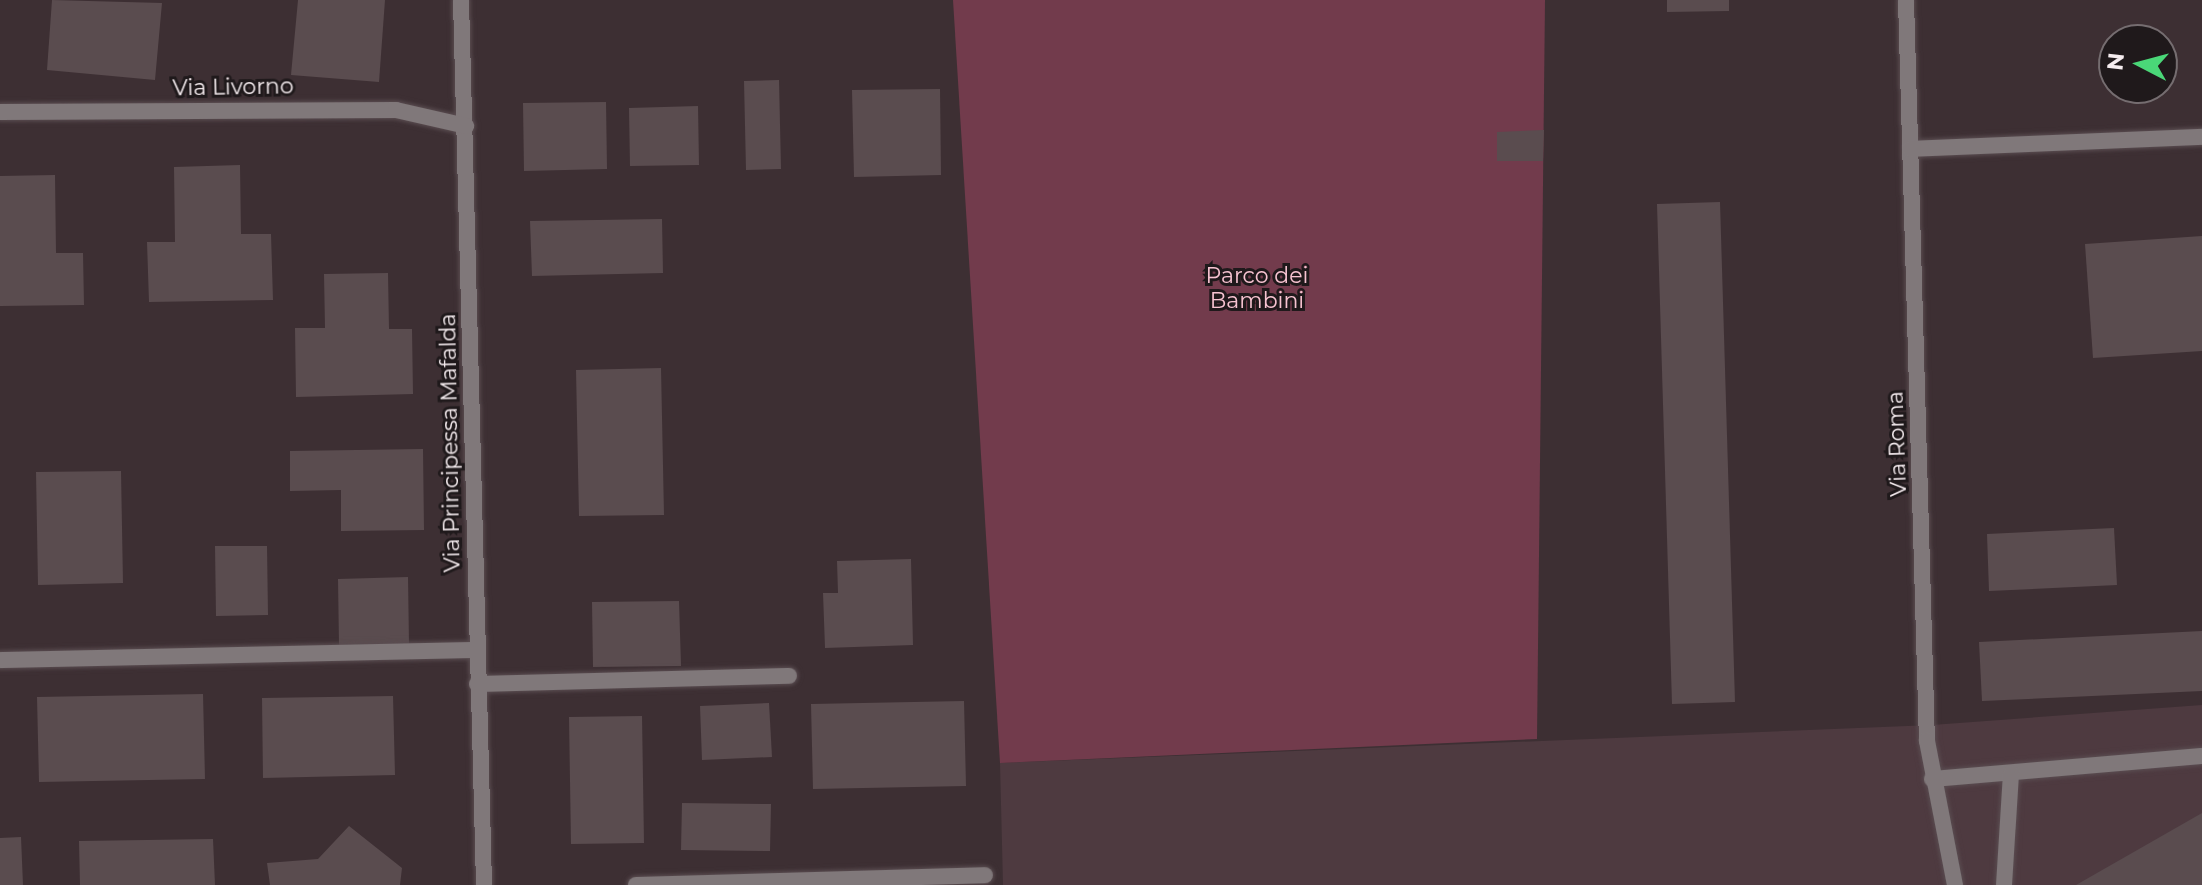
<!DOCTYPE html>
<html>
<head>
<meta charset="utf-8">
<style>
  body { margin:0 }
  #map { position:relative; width:2202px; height:885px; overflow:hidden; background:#3d2f33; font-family:Montserrat,sans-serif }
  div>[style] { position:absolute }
  .built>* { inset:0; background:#4e3a40 }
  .green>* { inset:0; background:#723b4c }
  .building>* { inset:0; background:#5a4c4f }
  .roads { filter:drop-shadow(0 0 2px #5a4d51) drop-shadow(0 0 2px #5a4d51) }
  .service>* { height:16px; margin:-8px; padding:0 8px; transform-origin:8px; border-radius:8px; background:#80787a }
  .minor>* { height:16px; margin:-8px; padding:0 8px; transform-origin:8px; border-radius:8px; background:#80787a }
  span { translate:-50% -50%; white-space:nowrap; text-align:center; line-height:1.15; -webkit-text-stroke:6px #1f191b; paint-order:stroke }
  .street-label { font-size:22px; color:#f5ecef }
  .park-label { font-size:22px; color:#f7c3d1 }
  .north { position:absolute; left:2098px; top:24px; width:80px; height:80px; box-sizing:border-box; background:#1f191b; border:2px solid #756d70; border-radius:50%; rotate:276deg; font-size:22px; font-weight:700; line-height:32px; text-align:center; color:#f5ecef }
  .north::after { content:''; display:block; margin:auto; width:28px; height:36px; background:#4ad778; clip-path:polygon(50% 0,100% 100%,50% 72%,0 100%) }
</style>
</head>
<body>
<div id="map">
  <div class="built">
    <div style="clip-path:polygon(2202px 705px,2202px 885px,1003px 885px,1000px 763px,1932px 725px)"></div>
  </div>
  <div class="green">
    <div style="clip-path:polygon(953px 0,1545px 0,1537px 739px,1000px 763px)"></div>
  </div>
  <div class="building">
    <div style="clip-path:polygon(52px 0,162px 3px,155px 80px,47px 70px)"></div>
    <div style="clip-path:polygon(298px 0,385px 0,379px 82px,291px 75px)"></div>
    <div style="clip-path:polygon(1667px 0,1729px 0,1729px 11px,1667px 12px)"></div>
    <div style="clip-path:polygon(779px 80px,781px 169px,746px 170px,744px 81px)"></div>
    <div style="clip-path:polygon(940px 89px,941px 175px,854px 177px,852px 90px)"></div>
    <div style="clip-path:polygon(606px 102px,607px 169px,524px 171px,523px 103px)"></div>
    <div style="clip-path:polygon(698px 106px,699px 165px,630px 166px,629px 108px)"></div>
    <div style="clip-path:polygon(1544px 130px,1543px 161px,1497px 161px,1497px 132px)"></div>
    <div style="clip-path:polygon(240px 165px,241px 234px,271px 234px,273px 300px,149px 302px,147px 242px,175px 242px,174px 167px)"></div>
    <div style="clip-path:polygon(55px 175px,56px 253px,83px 253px,84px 305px,0 306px,0 176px)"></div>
    <div style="clip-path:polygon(1720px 202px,1735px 702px,1672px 704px,1657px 204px)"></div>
    <div style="clip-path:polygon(662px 219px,663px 273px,532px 276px,530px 221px)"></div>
    <div style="clip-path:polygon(2202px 236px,2202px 351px,2093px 358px,2085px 244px)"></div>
    <div style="clip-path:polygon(388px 273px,389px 329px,412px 329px,413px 394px,296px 397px,295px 328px,325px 328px,324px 274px)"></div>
    <div style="clip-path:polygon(661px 368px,664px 515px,579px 516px,576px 370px)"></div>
    <div style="clip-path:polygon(423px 449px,424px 530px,341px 531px,341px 490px,290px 491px,290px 451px)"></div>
    <div style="clip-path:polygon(121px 471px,123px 583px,38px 585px,36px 472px)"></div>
    <div style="clip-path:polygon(2114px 528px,2117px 585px,1989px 591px,1987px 534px)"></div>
    <div style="clip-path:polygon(215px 546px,267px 546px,268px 615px,216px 616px)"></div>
    <div style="clip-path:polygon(911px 559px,913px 645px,825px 648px,823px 593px,838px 593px,837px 561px)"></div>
    <div style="clip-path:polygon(408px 577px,409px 644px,339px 645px,338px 579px)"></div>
    <div style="clip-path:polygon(679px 601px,681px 666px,593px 667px,592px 602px)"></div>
    <div style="clip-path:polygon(2202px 631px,2202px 691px,1982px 701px,1979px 642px)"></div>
    <div style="clip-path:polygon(203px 694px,205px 779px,39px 782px,37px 697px)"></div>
    <div style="clip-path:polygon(393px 696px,395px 775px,263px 778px,262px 698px)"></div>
    <div style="clip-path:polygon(964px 701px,966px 786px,813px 789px,811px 704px)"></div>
    <div style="clip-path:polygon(769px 703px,772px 757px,702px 760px,700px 706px)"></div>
    <div style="clip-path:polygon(642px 716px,644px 843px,571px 844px,569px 717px)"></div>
    <div style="clip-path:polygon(682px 803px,771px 804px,770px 851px,681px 850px)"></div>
    <div style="clip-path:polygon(2202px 813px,2202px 885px,2076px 885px)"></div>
    <div style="clip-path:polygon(349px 826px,402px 868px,400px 885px,270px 885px,267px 863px,318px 859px)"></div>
    <div style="clip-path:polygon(21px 837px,23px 885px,0 885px,0 838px)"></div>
    <div style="clip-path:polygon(213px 839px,215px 885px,80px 885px,79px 841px)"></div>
  </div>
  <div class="roads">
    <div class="service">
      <div style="left:0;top:660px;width:476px;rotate:-1.2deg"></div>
      <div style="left:477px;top:684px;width:312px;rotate:-1.5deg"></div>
      <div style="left:1932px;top:779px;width:271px;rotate:-4.9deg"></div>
      <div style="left:636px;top:885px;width:349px;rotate:-1.6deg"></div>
      <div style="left:2004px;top:885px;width:112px;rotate:-86.4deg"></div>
    </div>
    <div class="minor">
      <div style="left:461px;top:0;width:885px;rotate:88.51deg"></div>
      <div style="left:1906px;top:0;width:741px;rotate:88.38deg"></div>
      <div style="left:1927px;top:741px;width:147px;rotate:79deg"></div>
      <div style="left:0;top:112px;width:396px;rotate:-0.3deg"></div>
      <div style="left:396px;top:110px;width:72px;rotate:12.9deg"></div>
      <div style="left:1910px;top:149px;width:292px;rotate:-2.4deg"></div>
    </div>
  </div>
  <div class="street-label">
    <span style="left:233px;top:87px;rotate:-1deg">Via Livorno</span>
    <span style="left:450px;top:443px;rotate:-91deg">Via Principessa Mafalda</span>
    <span style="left:1897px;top:444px;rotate:-92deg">Via Roma</span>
  </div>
  <div class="park-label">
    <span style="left:1257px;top:288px">Parco dei<br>Bambini</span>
  </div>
  <div class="north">N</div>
</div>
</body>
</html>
